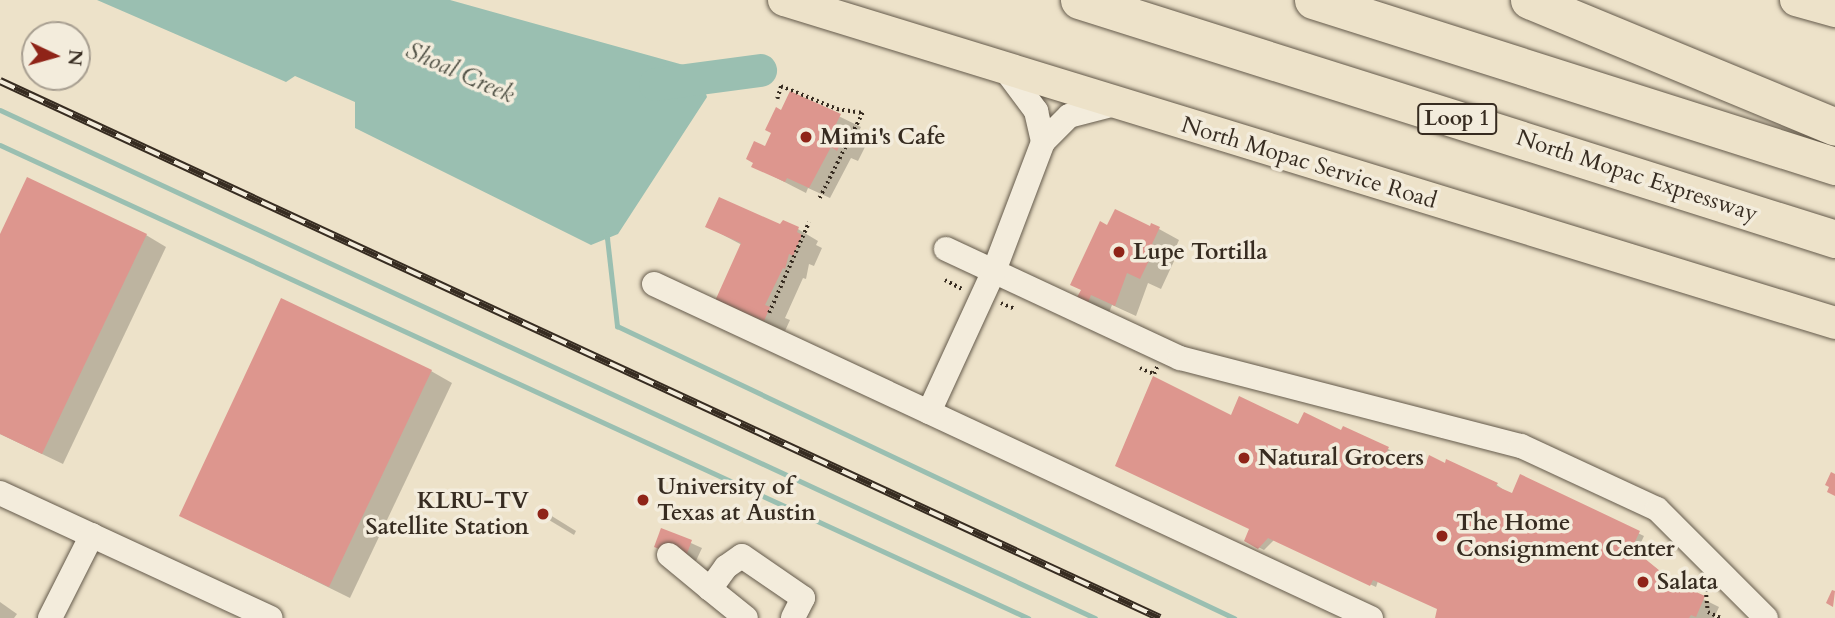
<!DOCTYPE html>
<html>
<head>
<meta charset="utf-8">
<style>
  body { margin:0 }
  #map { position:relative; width:1835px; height:618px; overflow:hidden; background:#ede2c9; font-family:Cardo,serif }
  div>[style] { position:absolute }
  .water>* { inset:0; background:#9abfb1 }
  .shadow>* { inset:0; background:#0003 }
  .stream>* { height:5px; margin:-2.5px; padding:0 2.5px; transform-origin:2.5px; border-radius:2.5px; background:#9abfb1 }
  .river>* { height:33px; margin:-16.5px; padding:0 16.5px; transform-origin:16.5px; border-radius:16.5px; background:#9abfb1 }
  .building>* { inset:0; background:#dd968e }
  .path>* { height:3.5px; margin-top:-1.75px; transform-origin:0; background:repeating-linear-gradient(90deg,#372c21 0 2px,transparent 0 5.5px) }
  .roads { filter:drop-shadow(0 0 2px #645a4b) drop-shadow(0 0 2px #645a4b) }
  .minor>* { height:24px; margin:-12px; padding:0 12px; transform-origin:12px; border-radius:12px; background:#f3ecdc }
  .major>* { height:32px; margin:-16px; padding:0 16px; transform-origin:16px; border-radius:16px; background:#ede2c9 }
  .highway>* { height:37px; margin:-18.5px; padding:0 18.5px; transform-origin:18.5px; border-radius:18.5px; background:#ede2c9 }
  .rail>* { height:8px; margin-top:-4px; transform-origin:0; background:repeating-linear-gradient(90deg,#f3ecdc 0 16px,#372c21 0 32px); box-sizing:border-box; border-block:2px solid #372c21 }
  .dots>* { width:19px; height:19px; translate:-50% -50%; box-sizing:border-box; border:4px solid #f3ecdc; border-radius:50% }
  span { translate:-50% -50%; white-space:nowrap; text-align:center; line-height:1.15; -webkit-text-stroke:7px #f3ecdc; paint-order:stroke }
  .shield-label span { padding:2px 5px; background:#f3ecdc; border:2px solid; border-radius:5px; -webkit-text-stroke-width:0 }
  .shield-label { font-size:21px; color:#372c21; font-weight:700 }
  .poi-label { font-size:23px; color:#372c21; font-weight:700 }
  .left { translate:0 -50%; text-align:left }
  .right { translate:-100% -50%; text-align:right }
  .street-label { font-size:23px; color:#372c21 }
  .water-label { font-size:24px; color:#505145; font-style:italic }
  .north { position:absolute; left:21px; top:21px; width:70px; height:70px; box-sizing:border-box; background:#f3ecdc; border:2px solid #a89f91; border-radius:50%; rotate:95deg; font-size:19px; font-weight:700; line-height:28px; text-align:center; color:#372c21 }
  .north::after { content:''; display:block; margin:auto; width:24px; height:32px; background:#8f2418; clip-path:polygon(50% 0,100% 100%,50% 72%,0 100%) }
</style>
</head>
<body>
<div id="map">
  <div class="water">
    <div style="clip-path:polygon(97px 0,450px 0,698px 69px,707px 97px,618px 234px,591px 245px,355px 128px,355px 102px,295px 76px,286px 82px)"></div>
  </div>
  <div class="shadow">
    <div style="clip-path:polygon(791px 93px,861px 127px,855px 139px,866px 145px,858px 161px,851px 158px,830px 198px,808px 188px,806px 193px,753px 166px,766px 148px)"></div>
    <div style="clip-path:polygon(708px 227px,781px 227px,798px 229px,818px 241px,816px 245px,822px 248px,814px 266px,809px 264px,806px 279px,803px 278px,785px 318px,790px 320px,785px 331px,737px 311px,742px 245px)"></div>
    <div style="clip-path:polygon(1108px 227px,1159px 229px,1179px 240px,1172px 256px,1175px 259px,1161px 289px,1148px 283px,1136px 316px,1112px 305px,1108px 315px,1078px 299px)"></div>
    <div style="clip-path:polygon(146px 235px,166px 247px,63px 464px,0 434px,0 238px)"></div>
    <div style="clip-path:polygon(431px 371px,452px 383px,350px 598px,181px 515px)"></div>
    <div style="clip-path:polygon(1232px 417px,1342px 433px,1388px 449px,1392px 451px,1391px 455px,1425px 471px,1497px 485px,1512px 496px,1521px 477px,1644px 536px,1636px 553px,1685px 590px,1719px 607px,1714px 618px,1437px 618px,1439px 609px,1378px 581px,1376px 587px,1274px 540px,1264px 550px,1246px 541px,1251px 529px,1117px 466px)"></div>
    <div style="clip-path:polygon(542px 510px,576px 531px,574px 535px,539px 514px)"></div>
    <div style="clip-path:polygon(662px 530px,702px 548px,695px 563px)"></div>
    <div style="clip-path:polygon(0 602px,17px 614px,14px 618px,0 618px)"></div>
  </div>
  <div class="stream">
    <div style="left:0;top:110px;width:1207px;rotate:24.89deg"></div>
    <div style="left:0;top:145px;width:1132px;rotate:24.71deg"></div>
    <div style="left:604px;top:233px;width:6px;rotate:59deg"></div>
    <div style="left:607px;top:238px;width:89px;rotate:83.5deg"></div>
    <div style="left:617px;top:326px;width:683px;rotate:25.33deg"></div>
  </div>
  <div class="river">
    <div style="left:655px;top:84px;width:106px;rotate:-7.6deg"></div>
  </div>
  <div class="building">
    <div style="clip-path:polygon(790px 91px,841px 114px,835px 126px,846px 131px,837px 151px,831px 147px,809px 188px,787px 178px,785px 182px,751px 167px,753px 163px,746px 159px,754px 141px,765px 146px,771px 133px,765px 130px,776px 107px,781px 110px)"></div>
    <div style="clip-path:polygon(27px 177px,147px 234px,42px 454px,0 434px,0 234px)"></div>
    <div style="clip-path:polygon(719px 197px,780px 224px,783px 220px,799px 227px,797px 232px,802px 235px,793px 256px,789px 254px,785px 269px,783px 268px,765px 305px,770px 307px,764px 321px,715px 301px,741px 243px,705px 227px)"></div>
    <div style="clip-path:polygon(1115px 209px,1150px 226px,1151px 223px,1160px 227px,1152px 244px,1156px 246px,1140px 279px,1127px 273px,1115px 306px,1091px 295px,1087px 305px,1076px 299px,1081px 290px,1070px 285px,1100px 221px,1107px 225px)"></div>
    <div style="clip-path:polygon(281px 298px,432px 370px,329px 587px,179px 516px)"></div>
    <div style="clip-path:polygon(1153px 376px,1231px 415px,1239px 396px,1298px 424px,1304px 412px,1341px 430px,1343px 426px,1389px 447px,1387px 451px,1424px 469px,1429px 455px,1445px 463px,1446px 459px,1498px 483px,1496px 486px,1512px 493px,1520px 474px,1640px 531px,1632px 548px,1683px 590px,1685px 587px,1705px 596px,1696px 617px,1691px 615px,1689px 618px,1435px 618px,1437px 609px,1373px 580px,1370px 586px,1268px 538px,1258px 549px,1244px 541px,1249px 529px,1115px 466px)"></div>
    <div style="clip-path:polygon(1831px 472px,1835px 474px,1835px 496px,1827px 492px,1829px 487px,1825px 485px)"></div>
    <div style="clip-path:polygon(541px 508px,550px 514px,545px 520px,537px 514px)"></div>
    <div style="clip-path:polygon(661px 528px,692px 540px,685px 559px,654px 547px)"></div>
    <div style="clip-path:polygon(1832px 590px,1835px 591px,1833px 607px,1826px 603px)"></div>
  </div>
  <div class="path">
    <div style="left:777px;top:99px;width:14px;rotate:-73deg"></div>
    <div style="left:781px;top:86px;width:61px;rotate:22.3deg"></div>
    <div style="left:837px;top:109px;width:26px;rotate:9deg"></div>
    <div style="left:863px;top:113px;width:97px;rotate:116.8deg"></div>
    <div style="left:945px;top:280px;width:19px;rotate:28deg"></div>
    <div style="left:1001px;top:303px;width:15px;rotate:23deg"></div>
    <div style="left:769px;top:313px;width:99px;rotate:-66.3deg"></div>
    <div style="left:1140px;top:368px;width:15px;rotate:23deg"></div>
    <div style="left:1154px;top:374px;width:8px;rotate:-67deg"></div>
    <div style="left:1706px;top:590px;width:22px;rotate:85deg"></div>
    <div style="left:1708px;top:612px;width:14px;rotate:25deg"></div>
  </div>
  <div class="roads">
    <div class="minor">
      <div style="left:1004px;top:68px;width:54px;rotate:53.3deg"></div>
      <div style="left:1036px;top:111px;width:32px;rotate:77deg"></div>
      <div style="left:946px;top:249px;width:258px;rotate:25deg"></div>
      <div style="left:1180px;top:358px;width:352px;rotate:14.5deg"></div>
      <div style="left:1521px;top:446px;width:150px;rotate:24.9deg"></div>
      <div style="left:1657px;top:509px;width:154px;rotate:45deg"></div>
      <div style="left:654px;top:284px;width:791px;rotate:24.98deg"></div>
      <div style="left:929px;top:412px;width:155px;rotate:-65.3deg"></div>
      <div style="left:994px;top:271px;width:138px;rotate:-69.2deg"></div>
      <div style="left:1043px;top:142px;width:37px;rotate:-45deg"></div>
      <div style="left:1069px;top:116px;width:48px;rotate:-14.6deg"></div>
      <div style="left:0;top:493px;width:298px;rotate:24.8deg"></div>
      <div style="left:669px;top:555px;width:53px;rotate:39.7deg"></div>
      <div style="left:710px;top:589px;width:27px;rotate:-54deg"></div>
      <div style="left:726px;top:567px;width:19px;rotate:-35deg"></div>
      <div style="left:742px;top:556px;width:74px;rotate:34.5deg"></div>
      <div style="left:803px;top:598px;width:22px;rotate:117deg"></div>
      <div style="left:710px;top:589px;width:46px;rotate:38.9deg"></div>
      <div style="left:50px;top:618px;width:93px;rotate:-63.2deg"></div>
    </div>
    <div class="major">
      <div style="left:784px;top:0;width:1100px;rotate:17.08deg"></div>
      <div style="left:1796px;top:0;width:41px;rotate:15.8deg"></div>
    </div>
    <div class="highway">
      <div style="left:1079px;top:0;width:793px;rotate:17.54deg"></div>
      <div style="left:1313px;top:0;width:548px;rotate:17.64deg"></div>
      <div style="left:1529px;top:0;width:331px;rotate:22.5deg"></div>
    </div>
  </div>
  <div class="rail">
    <div style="left:0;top:81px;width:1278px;rotate:24.84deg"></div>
  </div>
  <div class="dots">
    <div style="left:806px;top:137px;background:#8f2418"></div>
    <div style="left:1119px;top:252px;background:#8f2418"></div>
    <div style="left:1244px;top:458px;background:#8f2418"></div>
    <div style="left:643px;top:500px;background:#8f2418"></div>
    <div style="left:543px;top:514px;background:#8f2418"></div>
    <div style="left:1442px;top:536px;background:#8f2418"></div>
    <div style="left:1643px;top:582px;background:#8f2418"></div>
  </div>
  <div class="shield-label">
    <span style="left:1457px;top:119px">Loop 1</span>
  </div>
  <div class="poi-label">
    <span class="left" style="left:820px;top:137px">Mimi's Cafe</span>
    <span class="left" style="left:1133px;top:252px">Lupe Tortilla</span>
    <span class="left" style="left:1258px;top:458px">Natural Grocers</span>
    <span class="left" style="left:657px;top:500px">University of<br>Texas at Austin</span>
    <span class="right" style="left:529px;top:514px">KLRU-TV<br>Satellite Station</span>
    <span class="left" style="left:1456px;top:536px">The Home<br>Consignment Center</span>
    <span class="left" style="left:1657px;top:582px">Salata</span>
  </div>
  <div class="street-label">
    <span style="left:1309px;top:163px;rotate:17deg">North Mopac Service Road</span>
    <span style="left:1637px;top:176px;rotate:18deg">North Mopac Expressway</span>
  </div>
  <div class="water-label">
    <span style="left:460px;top:73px;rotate:24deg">Shoal Creek</span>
  </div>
  <div class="north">N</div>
</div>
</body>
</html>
